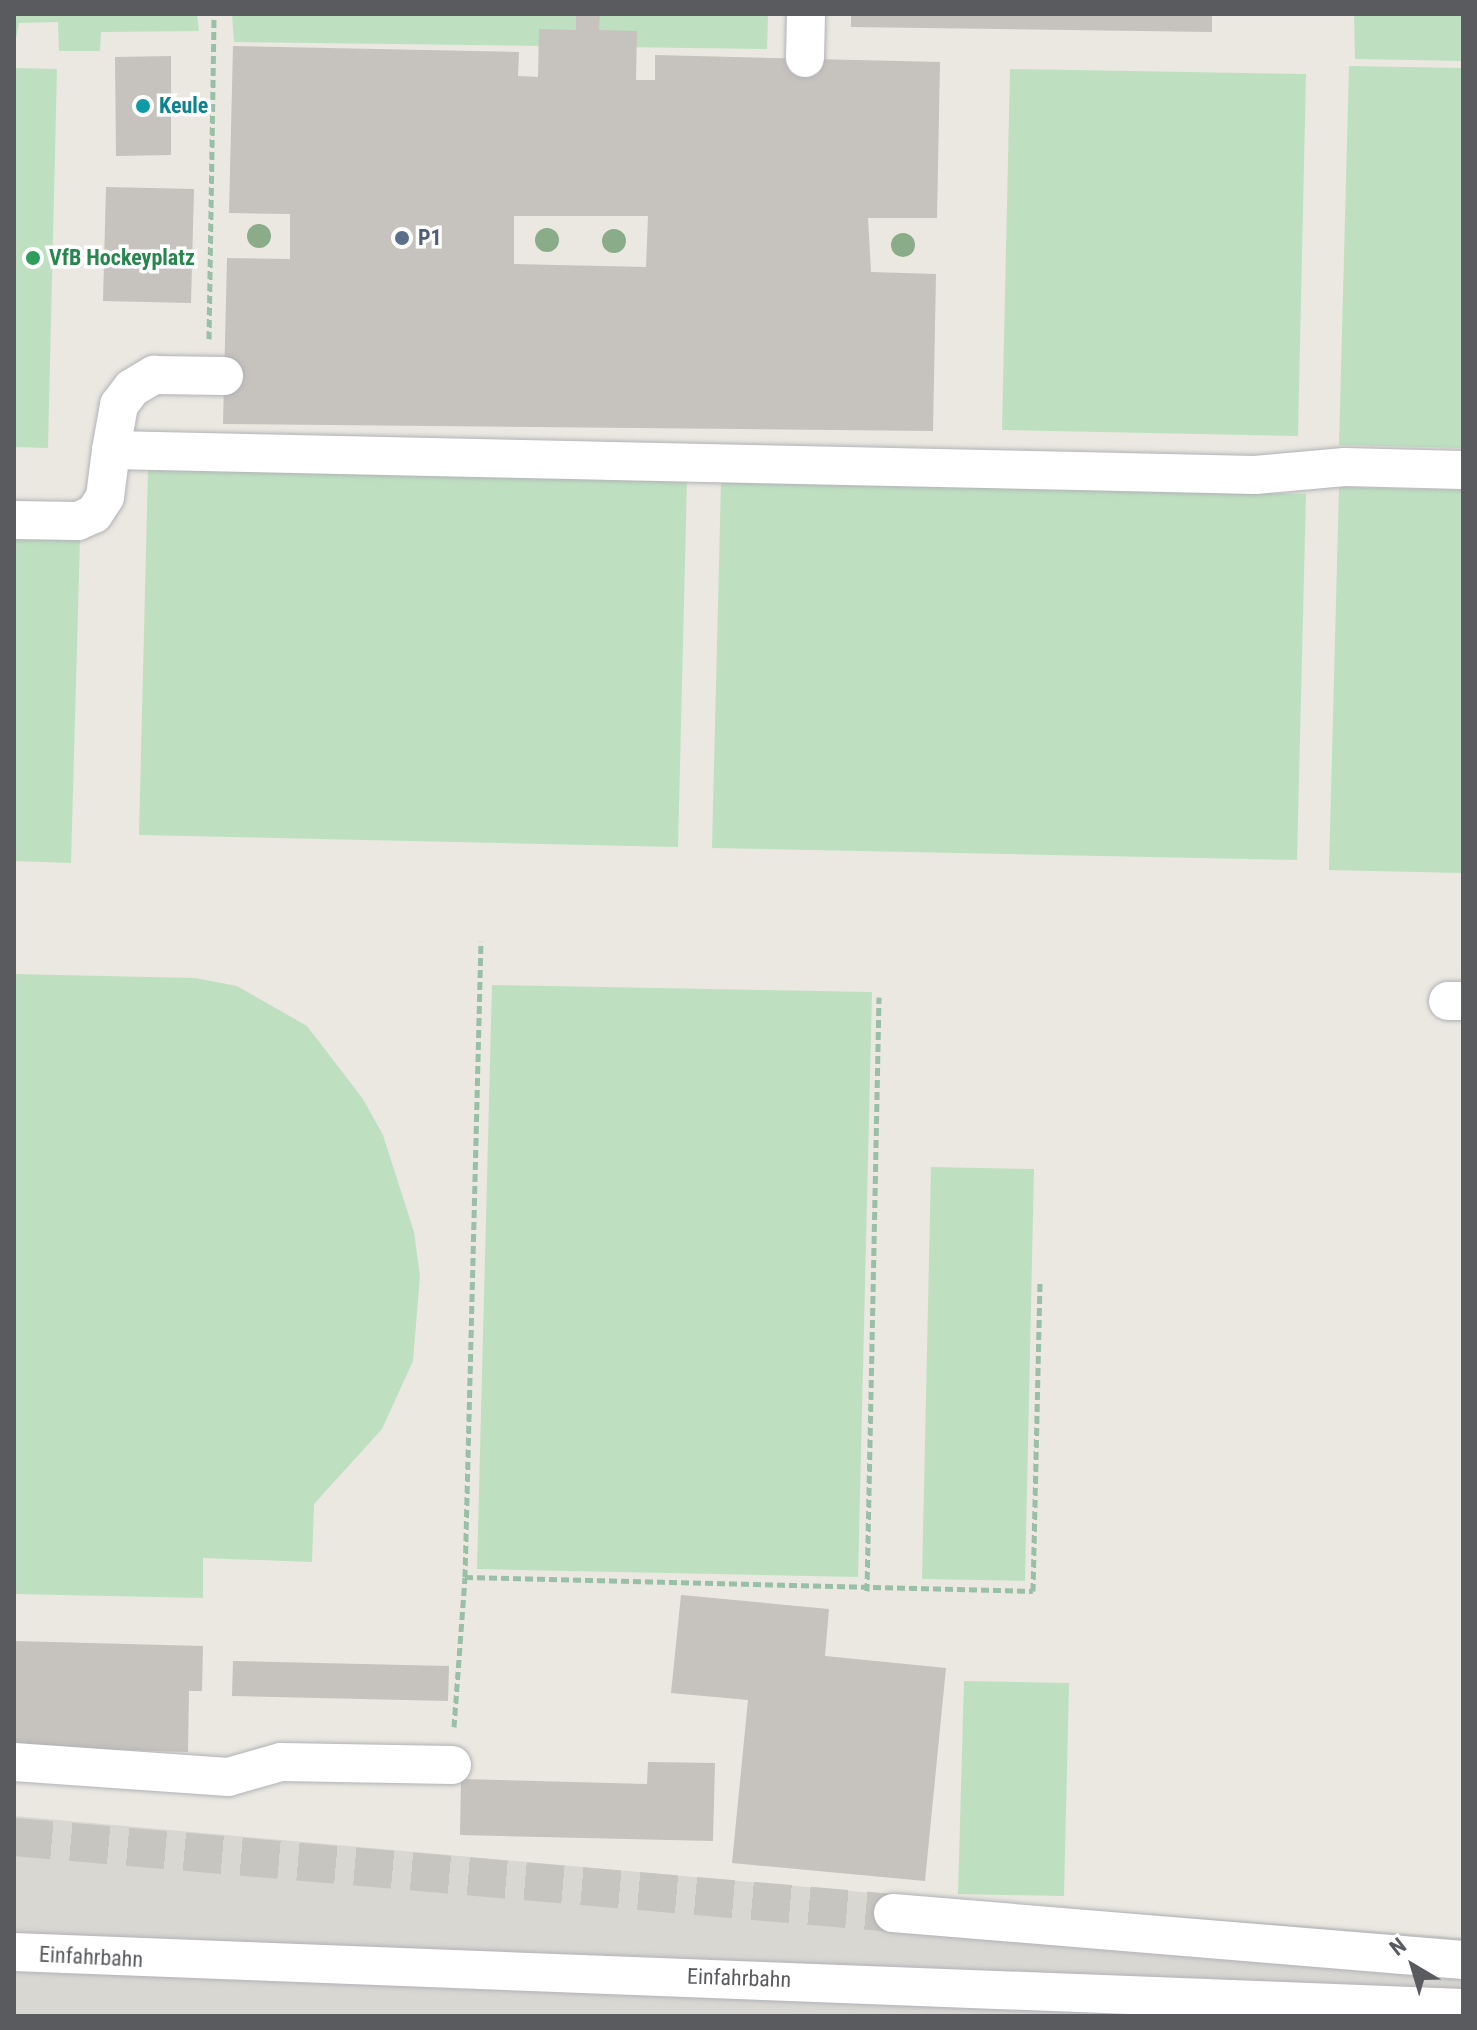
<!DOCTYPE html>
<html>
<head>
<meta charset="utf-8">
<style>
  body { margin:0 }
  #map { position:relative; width:1477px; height:2030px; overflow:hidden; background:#eae8e0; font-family:"Roboto Condensed",sans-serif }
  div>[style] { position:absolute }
  .industrial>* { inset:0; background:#d9d7d2 }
  .green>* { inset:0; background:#bee0c0 }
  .building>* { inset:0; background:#c6c2bd }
  .minor-tunnel>* { height:38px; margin-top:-19px; transform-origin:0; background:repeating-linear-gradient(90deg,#c6c5c0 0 38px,transparent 0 57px) }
  .path>* { height:5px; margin-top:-2.5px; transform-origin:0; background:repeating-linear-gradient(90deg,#99c0a6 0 8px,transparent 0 12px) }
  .roads { filter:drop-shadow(0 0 2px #b1b2b7) drop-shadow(0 0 2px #b1b2b7) }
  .minor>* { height:38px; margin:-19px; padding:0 19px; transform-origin:19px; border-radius:19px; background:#fff }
  .trees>* { width:24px; height:24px; margin:-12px; border-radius:50%; background:#8aac89 }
  .dots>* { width:22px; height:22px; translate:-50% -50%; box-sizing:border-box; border:4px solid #fff; border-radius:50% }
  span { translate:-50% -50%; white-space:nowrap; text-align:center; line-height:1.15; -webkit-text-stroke:7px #fff; paint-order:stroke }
  .culture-label { font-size:22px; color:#0d838f; font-weight:700 }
  .left { translate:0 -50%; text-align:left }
  .service-label { font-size:22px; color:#4e5e75; font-weight:700 }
  .leisure-label { font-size:22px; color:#27864d; font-weight:700 }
  .street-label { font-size:22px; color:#595b5f }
  .frame { position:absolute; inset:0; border:16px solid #595b5f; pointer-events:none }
  .north { position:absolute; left:1373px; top:1926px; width:80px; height:80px; -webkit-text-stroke:6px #fff; paint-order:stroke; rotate:322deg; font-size:22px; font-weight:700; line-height:32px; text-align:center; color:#595b5f }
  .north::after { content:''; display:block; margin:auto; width:28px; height:36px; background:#595b5f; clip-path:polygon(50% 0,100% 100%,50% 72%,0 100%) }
</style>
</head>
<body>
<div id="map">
  <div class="industrial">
    <div style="clip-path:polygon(14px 1816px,896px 1895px,1463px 1938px,1463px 2016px,14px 2016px)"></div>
  </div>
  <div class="green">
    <div style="clip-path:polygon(14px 14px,197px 14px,199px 31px,101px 32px,100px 51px,59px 51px,58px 22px,19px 23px,14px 48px)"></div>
    <div style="clip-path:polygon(232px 14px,768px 14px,767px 49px,234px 42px)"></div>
    <div style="clip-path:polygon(1354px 14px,1463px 14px,1463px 61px,1355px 59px)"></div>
    <div style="clip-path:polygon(1349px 66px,1463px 68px,1463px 448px,1339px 445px)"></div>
    <div style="clip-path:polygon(14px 68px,57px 69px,48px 448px,14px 447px)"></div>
    <div style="clip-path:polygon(1010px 69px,1306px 74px,1298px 436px,1002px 430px)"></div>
    <div style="clip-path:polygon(148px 469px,687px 480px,678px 847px,139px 835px)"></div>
    <div style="clip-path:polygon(721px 482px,1306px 494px,1297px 860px,712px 848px)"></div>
    <div style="clip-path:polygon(1339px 487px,1463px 490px,1463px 873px,1329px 870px)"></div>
    <div style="clip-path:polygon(14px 538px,80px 538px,71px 863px,14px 861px)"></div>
    <div style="clip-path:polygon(14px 974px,195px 978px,237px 986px,307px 1026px,363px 1099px,383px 1135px,414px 1232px,420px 1276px,413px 1361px,382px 1429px,314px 1504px,312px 1562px,203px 1558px,203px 1598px,14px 1594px)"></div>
    <div style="clip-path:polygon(492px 985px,872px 992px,858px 1577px,477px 1569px)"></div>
    <div style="clip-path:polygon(931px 1167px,1034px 1169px,1025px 1581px,922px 1579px)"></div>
    <div style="clip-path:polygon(964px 1681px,1069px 1683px,1064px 1896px,958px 1894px)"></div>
  </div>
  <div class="building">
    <div style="clip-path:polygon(evenodd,576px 14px,600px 14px,599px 30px,637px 31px,636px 80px,655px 80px,655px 55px,940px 62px,937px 218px,868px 218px,871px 272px,936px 274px,933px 431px,223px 424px,227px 258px,290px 259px,290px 214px,229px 213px,233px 46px,519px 52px,518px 76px,538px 77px,539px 29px,576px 30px,576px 14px,514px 216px,648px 216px,646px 267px,514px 264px,514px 216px)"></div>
    <div style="clip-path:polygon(851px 14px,1212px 14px,1212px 32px,851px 27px)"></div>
    <div style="clip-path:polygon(171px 56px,171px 155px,116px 156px,115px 57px)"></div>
    <div style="clip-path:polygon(106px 187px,194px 189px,191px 303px,103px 301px)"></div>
    <div style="clip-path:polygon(681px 1595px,829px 1609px,825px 1656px,946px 1668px,925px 1881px,732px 1863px,748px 1700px,671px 1693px)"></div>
    <div style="clip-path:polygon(14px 1641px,203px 1646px,202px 1691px,189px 1691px,188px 1752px,14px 1747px)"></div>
    <div style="clip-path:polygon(233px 1661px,449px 1666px,448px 1701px,232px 1696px)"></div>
    <div style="clip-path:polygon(648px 1762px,715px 1763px,713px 1841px,460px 1835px,461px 1779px,647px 1784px)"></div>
  </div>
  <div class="minor-tunnel">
    <div style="left:14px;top:1837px;width:882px;rotate:4.94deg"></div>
  </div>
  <div class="path">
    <div style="left:209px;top:339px;width:325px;rotate:-89.1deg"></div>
    <div style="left:465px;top:1577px;width:568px;rotate:1.41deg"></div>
    <div style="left:1033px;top:1591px;width:310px;rotate:-88.7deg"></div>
    <div style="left:867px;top:1591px;width:594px;rotate:-88.84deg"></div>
    <div style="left:454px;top:1727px;width:150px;rotate:-85.8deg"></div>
    <div style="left:465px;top:1577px;width:636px;rotate:-88.56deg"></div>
  </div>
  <div class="roads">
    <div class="minor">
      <div style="left:805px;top:58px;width:44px;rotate:-88.7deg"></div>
      <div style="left:111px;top:450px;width:46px;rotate:-79.9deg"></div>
      <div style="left:119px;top:405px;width:21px;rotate:-53deg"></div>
      <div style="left:132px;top:388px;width:26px;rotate:-31deg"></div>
      <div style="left:154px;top:375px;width:70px;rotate:0.8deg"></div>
      <div style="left:14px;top:520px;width:64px;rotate:0.9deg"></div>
      <div style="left:78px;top:521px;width:17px;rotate:-24deg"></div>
      <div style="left:94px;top:514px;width:20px;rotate:-57deg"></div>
      <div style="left:105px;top:497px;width:47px;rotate:-82.7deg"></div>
      <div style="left:111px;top:450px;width:1144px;rotate:1.25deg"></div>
      <div style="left:1255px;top:475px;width:90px;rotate:-5.1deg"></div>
      <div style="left:1345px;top:467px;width:118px;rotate:1.5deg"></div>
      <div style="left:1448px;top:1001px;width:15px"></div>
      <div style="left:14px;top:1762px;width:215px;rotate:4deg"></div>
      <div style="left:228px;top:1777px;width:55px;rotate:-15.8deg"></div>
      <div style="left:281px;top:1762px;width:171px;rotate:1deg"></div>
      <div style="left:893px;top:1913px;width:572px;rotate:4.71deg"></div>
      <div style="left:14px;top:1952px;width:1450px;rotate:2.21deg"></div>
    </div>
  </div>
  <div class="trees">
    <div style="left:259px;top:236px"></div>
    <div style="left:547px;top:240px"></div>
    <div style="left:614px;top:241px"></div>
    <div style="left:903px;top:245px"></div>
  </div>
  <div class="dots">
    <div style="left:143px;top:106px;background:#0f9aa8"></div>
    <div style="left:402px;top:238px;background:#5c6f8a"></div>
    <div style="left:33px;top:258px;background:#2e9e5b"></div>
  </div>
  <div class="culture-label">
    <span class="left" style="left:159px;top:106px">Keule</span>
  </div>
  <div class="service-label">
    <span class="left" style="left:418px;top:238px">P1</span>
  </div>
  <div class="leisure-label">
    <span class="left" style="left:49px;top:258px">VfB Hockeyplatz</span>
  </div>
  <div class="street-label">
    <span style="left:91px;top:1957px;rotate:3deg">Einfahrbahn</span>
    <span style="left:739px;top:1978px;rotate:2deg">Einfahrbahn</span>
  </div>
  <div class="frame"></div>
  <div class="north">N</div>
</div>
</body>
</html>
